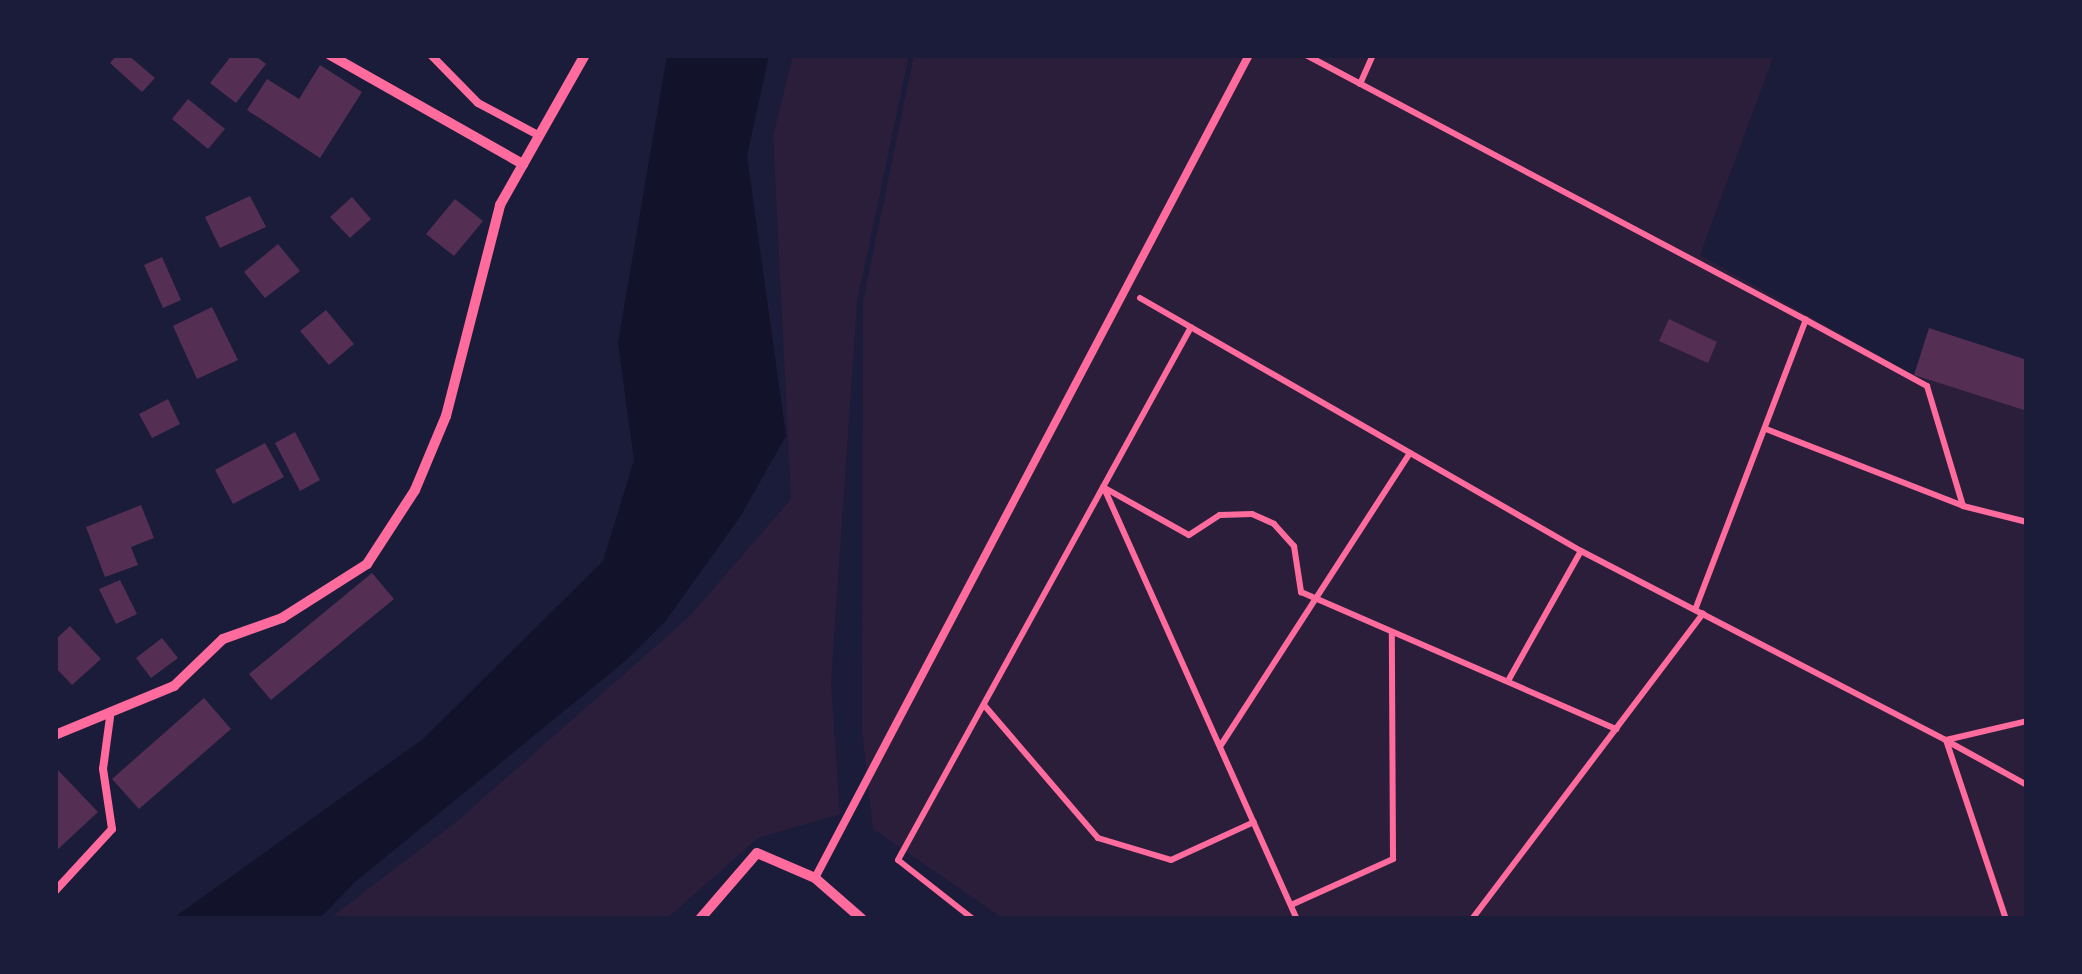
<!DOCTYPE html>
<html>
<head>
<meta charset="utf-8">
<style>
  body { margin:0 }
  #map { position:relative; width:2082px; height:974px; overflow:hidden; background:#1b1b3a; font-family:Roboto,sans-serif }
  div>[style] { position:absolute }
  .green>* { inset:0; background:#2a1e3b }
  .water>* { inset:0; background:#12122b }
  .building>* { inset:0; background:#542f53 }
  .path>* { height:6px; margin:-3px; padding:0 3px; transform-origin:3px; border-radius:3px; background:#ff6b9d }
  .service>* { height:8px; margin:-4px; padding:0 4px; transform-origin:4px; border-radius:4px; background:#ff6b9d }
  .minor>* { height:10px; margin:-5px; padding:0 5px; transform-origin:5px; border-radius:5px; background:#ff6b9d }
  span { translate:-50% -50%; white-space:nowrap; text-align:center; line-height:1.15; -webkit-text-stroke:9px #1b1b3a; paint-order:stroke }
  .frame { position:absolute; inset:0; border:58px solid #1b1b3a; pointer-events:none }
</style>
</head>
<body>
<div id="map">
  <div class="green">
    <div style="clip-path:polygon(793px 55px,909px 55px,857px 303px,831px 682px,840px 814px,758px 838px,666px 919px,329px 919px,456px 822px,689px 617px,791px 499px,773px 136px)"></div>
    <div style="clip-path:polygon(914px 55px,1774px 55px,1700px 255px,1914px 375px,2027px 411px,2027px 919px,1004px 919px,873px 829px,862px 730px,863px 301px)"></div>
  </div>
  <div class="water">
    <div style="clip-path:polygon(667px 55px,769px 55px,747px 156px,786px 436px,740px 517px,664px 623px,624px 662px,355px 882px,319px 919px,172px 919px,423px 739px,603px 561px,634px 460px,618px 343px)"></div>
  </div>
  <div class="building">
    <div style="clip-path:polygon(117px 55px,128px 55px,155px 78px,142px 92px,110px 63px)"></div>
    <div style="clip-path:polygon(232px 55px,254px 55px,266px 64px,236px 103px,210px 83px)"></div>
    <div style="clip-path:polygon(320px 65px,362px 92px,320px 158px,247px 110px,267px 79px,299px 99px)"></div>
    <div style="clip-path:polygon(188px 99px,225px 129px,208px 149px,172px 119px)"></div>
    <div style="clip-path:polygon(250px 196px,266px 227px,220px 248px,205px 217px)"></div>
    <div style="clip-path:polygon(352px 197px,371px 219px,350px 238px,330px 217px)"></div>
    <div style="clip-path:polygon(455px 199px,483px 221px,454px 256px,426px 234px)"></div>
    <div style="clip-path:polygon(278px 244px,300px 271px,265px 298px,244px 272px)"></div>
    <div style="clip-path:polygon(162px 257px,181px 300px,163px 308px,144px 265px)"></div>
    <div style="clip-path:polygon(212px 307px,238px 360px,197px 379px,173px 326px)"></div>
    <div style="clip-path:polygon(326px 310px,354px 344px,329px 365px,300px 331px)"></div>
    <div style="clip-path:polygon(1669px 319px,1717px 342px,1708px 363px,1659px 341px)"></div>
    <div style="clip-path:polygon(1929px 328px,2027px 360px,2027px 411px,1914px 375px)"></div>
    <div style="clip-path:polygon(168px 399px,180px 424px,152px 438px,139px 414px)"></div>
    <div style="clip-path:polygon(295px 432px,320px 480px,300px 491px,275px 443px)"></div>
    <div style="clip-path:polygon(265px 443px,284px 477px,233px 504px,215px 470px)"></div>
    <div style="clip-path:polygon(141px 505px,154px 538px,131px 547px,138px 565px,105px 577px,86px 527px)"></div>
    <div style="clip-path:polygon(372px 573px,394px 599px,271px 700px,249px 674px)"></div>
    <div style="clip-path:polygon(120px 580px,137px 614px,116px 624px,99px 589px)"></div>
    <div style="clip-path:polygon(70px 626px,101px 659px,72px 685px,55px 667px,55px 640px)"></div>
    <div style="clip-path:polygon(162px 638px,178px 658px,151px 678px,136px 658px)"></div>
    <div style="clip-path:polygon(204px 698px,231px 729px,139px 809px,112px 779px)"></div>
    <div style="clip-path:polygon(55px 767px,98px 812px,55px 852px)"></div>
  </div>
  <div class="path">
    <div style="left:1306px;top:55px;width:566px;rotate:27.92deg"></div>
    <div style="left:1360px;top:84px;width:32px;rotate:-66deg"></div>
    <div style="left:1140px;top:298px;width:508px;rotate:29.84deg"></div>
    <div style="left:1581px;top:551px;width:411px;rotate:27.4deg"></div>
    <div style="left:1946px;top:740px;width:189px;rotate:71.5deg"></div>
    <div style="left:1766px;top:429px;width:212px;rotate:21.3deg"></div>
    <div style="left:1963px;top:506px;width:66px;rotate:14deg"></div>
    <div style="left:1103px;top:487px;width:98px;rotate:29.2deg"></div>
    <div style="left:1189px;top:535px;width:37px;rotate:-33deg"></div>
    <div style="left:1220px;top:515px;width:32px;rotate:-2deg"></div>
    <div style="left:1252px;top:514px;width:24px;rotate:24deg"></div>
    <div style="left:1274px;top:524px;width:30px;rotate:48deg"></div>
    <div style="left:1294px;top:546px;width:47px;rotate:81.3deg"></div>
    <div style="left:1301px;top:592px;width:344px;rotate:23.5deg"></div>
    <div style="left:1104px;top:488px;width:472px;rotate:65.9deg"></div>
    <div style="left:1695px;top:610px;width:311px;rotate:-69.1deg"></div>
    <div style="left:1806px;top:320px;width:138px;rotate:28.6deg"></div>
    <div style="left:1927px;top:386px;width:125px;rotate:73.3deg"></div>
    <div style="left:1508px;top:681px;width:149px;rotate:-60.7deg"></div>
    <div style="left:984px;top:705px;width:175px;rotate:49.4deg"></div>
    <div style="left:1098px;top:838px;width:76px;rotate:16.8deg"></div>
    <div style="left:1171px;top:860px;width:91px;rotate:-24.6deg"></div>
    <div style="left:1946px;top:740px;width:83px;rotate:-13.2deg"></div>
    <div style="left:1947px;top:741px;width:91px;rotate:28.8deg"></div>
    <div style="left:1221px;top:745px;width:348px;rotate:-57.1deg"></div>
    <div style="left:1291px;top:905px;width:112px;rotate:-24.3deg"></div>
    <div style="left:1393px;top:859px;width:226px;rotate:-90.3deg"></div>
    <div style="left:973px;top:919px;width:95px;rotate:-141.8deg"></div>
    <div style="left:898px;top:860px;width:608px;rotate:-61.2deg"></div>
    <div style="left:1472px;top:919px;width:383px;rotate:-52.9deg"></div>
  </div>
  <div class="service">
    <div style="left:431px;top:55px;width:67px;rotate:45.6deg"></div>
    <div style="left:478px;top:103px;width:68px;rotate:28.1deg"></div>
    <div style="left:815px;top:878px;width:930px;rotate:-62.2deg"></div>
    <div style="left:55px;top:891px;width:84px;rotate:-47.4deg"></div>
    <div style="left:112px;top:829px;width:61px;rotate:-98.5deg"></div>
    <div style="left:103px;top:769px;width:52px;rotate:-82.3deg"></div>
  </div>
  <div class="minor">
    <div style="left:330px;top:55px;width:222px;rotate:29.5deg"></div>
    <div style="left:55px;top:735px;width:129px;rotate:-22.4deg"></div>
    <div style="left:174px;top:686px;width:68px;rotate:-43.8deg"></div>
    <div style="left:223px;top:639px;width:63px;rotate:-19.6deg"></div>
    <div style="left:282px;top:618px;width:101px;rotate:-32.4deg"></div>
    <div style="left:367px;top:564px;width:88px;rotate:-57deg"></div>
    <div style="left:415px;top:490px;width:80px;rotate:-67.3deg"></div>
    <div style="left:446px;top:416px;width:218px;rotate:-75.6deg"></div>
    <div style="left:500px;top:205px;width:172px;rotate:-60.5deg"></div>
    <div style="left:700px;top:919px;width:87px;rotate:-49.2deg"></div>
    <div style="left:757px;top:853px;width:63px;rotate:23.3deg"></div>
    <div style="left:815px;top:878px;width:62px;rotate:41.1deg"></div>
  </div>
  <div class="frame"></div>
</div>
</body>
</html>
